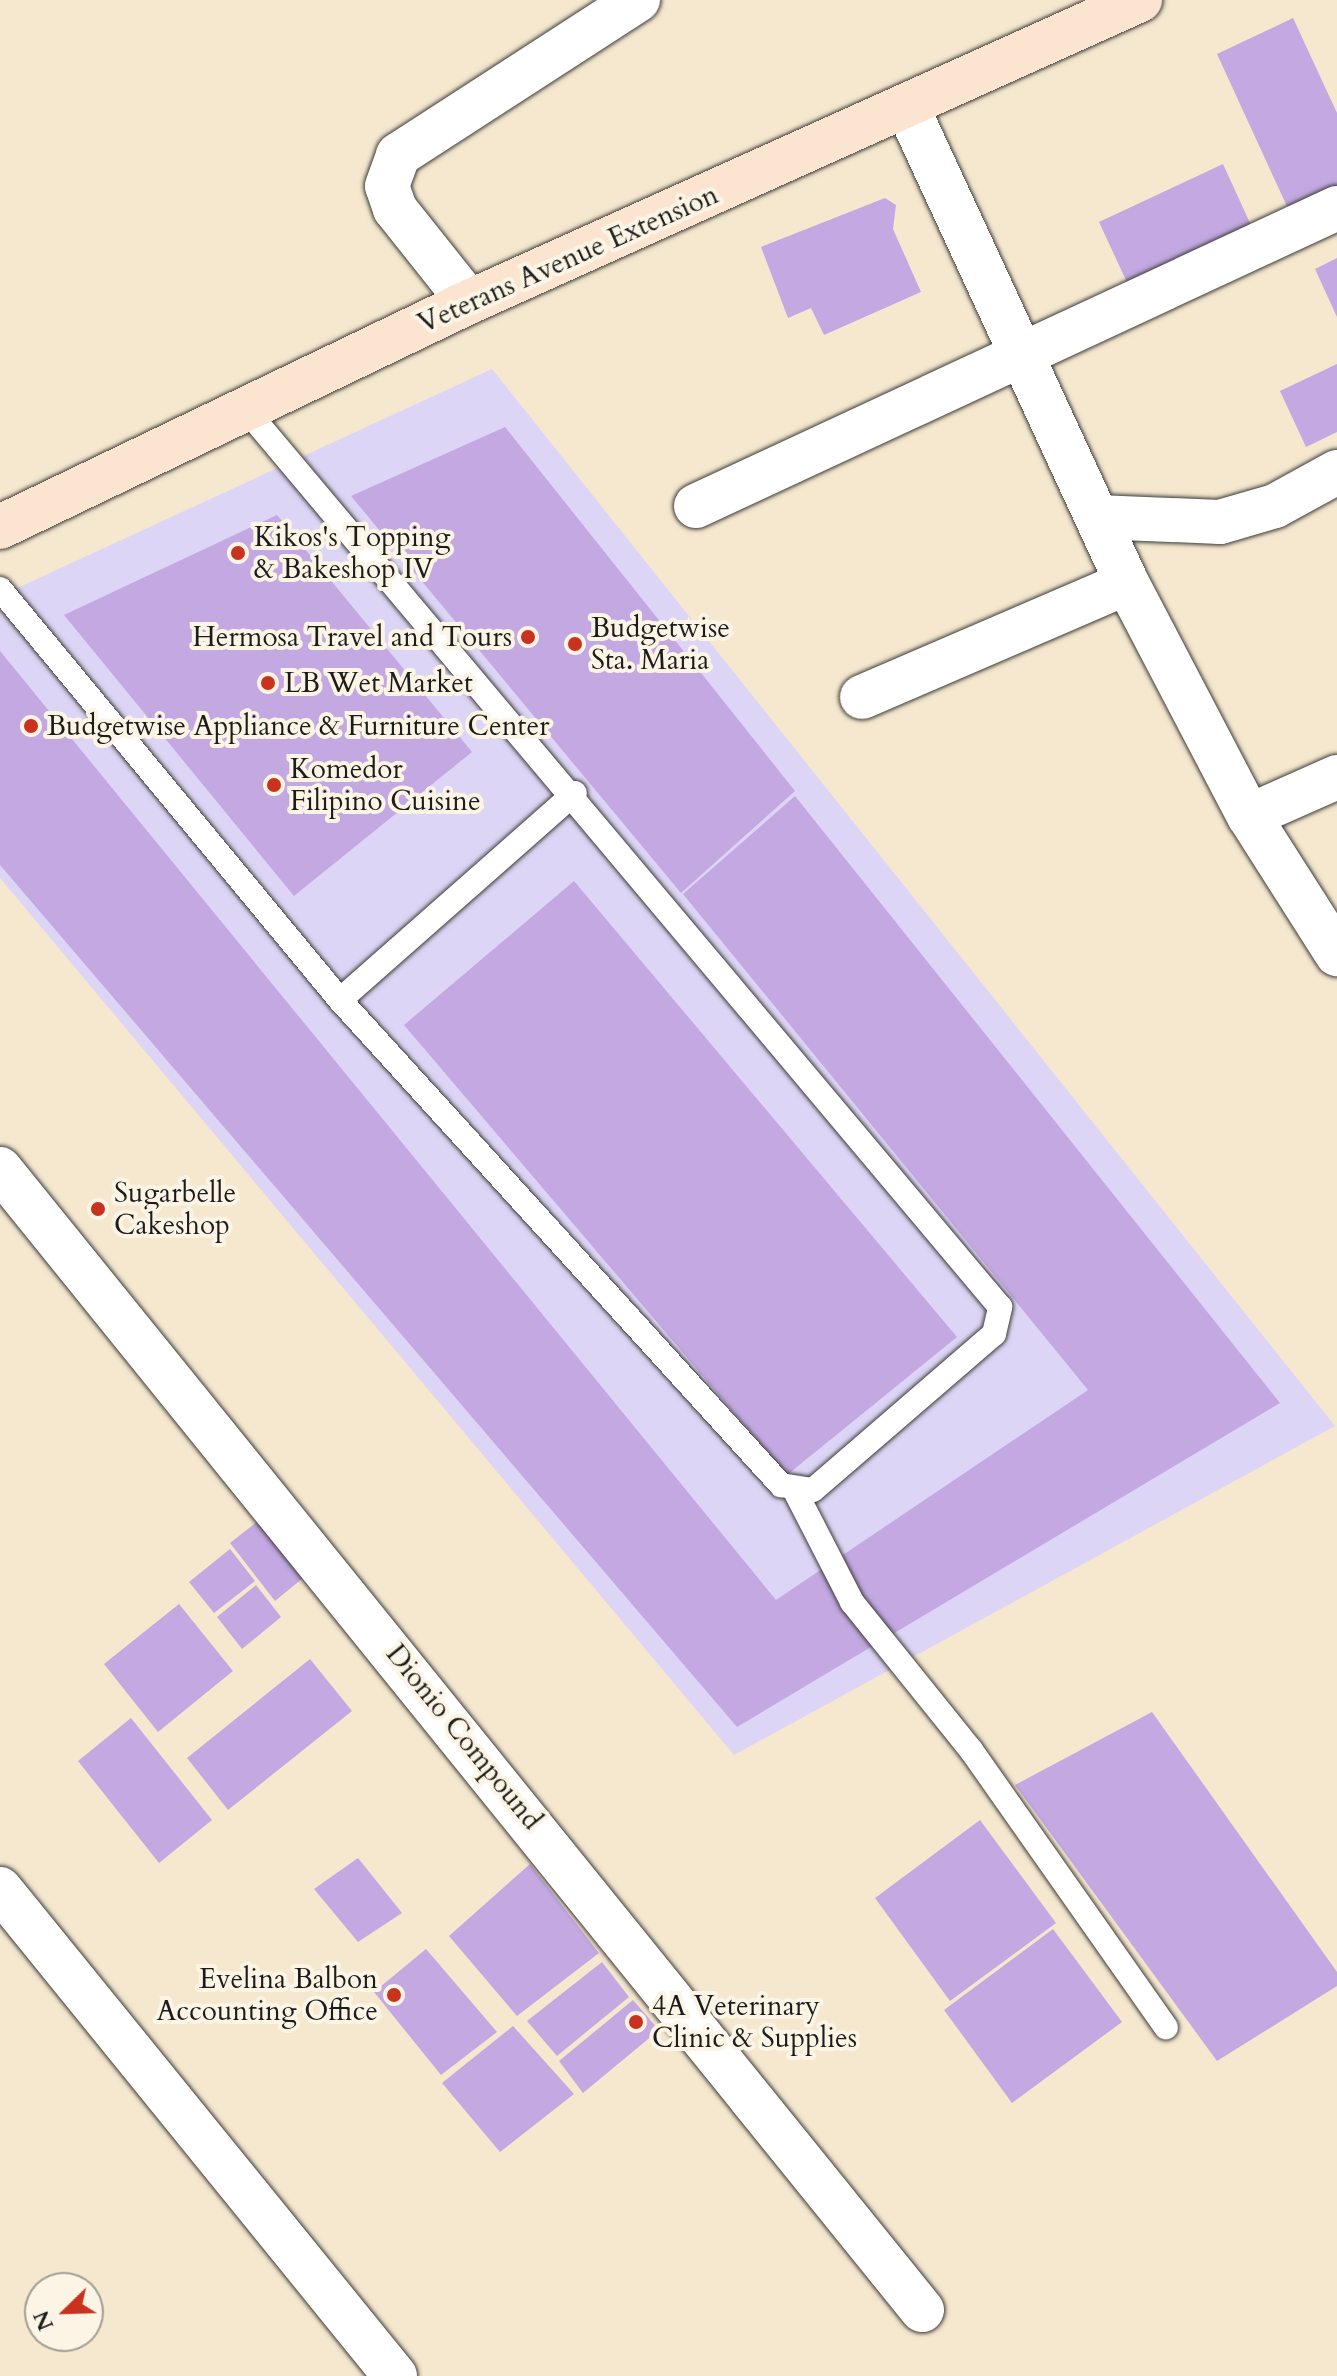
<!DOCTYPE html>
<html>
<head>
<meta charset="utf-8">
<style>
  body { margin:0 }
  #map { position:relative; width:1337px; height:2376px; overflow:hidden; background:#f5e8cf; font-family:Cardo,serif }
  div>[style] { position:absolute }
  .built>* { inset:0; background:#ddd5f6 }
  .building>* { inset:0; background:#c3a8e2 }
  .roads { filter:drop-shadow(0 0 2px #3d3b37) drop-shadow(0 0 2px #3d3b37) }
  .lane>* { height:24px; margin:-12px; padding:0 12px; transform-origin:12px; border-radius:12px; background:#fff }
  .street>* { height:44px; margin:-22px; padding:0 22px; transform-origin:22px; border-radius:22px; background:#fff }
  .secondary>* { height:44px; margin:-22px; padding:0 22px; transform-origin:22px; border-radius:22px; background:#fce5d0 }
  .dots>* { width:22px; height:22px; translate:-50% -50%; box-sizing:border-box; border:4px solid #fcf5e5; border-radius:50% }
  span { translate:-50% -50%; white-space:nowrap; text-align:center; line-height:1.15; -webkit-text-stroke:8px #fcf5e5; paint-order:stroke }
  .street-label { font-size:28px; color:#1c1c1c }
  .poi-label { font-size:28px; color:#1c1c1c }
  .left { translate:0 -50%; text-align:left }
  .right { translate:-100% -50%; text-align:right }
  .north { position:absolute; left:24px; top:2272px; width:80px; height:80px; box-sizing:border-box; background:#fcf5e5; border:2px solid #a29e95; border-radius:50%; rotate:247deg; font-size:22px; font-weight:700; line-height:32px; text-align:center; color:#1c1c1c }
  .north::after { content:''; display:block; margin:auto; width:28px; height:36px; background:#c8321e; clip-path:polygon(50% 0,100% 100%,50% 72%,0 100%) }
</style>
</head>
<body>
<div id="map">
  <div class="built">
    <div style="clip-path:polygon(492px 369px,1335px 1426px,734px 1755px,0 878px,0 596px)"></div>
  </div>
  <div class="building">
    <div style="clip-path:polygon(1293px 18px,1337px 113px,1337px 191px,1290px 213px,1217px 54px)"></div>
    <div style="clip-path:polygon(1223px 164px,1255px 234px,1131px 291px,1099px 222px)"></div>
    <div style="clip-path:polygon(885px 198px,896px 205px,893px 229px,921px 292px,824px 335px,811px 308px,788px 318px,761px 247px)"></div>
    <div style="clip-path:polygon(1337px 258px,1337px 317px,1315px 269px)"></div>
    <div style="clip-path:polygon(1337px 364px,1337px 432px,1306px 447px,1280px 391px)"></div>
    <div style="clip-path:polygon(505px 427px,795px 791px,681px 893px,351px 496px)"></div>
    <div style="clip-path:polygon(277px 515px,472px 752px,294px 896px,64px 615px)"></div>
    <div style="clip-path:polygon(0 651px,776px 1600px,1088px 1390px,683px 894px,795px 796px,1280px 1403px,737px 1727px,0 865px)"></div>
    <div style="clip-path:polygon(574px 881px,957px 1337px,787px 1475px,404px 1025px)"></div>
    <div style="clip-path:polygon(258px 1521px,303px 1578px,275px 1601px,230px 1543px)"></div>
    <div style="clip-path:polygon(230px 1549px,255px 1581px,214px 1613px,189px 1582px)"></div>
    <div style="clip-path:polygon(256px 1585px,281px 1617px,242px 1649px,217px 1617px)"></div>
    <div style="clip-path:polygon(179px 1604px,233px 1671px,158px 1732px,104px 1664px)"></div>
    <div style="clip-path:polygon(310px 1659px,352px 1711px,228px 1810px,187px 1758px)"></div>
    <div style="clip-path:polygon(1152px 1712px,1337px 1972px,1337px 1986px,1217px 2061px,1015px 1785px)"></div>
    <div style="clip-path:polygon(131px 1718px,212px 1820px,159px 1863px,78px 1761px)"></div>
    <div style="clip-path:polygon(980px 1820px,1056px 1923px,950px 2001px,875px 1898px)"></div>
    <div style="clip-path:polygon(358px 1858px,402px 1913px,358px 1942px,314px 1889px)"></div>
    <div style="clip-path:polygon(530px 1864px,599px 1953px,517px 2016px,449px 1936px)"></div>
    <div style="clip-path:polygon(1053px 1929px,1122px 2022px,1012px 2103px,944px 2010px)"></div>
    <div style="clip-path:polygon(426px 1949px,497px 2032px,441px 2075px,374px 1992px)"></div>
    <div style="clip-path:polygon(602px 1962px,629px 1997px,557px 2056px,527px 2021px)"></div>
    <div style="clip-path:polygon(633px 2000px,659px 2030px,583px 2093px,559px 2061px)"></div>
    <div style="clip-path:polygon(513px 2026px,574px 2094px,500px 2152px,442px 2083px)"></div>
  </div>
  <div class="roads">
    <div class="lane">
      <div style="left:0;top:589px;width:533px;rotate:50.4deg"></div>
      <div style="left:340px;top:1000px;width:656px;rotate:47.72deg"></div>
      <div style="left:781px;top:1485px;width:32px;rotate:9deg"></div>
      <div style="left:813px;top:1490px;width:239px;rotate:-40.8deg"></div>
      <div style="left:994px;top:1334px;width:28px;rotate:-77deg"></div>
      <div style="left:1000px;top:1307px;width:1169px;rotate:-130.04deg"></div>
      <div style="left:340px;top:1000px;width:313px;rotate:-41.4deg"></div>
      <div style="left:796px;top:1493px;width:123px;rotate:62.8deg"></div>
      <div style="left:852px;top:1602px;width:190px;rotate:51.2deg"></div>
      <div style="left:971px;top:1750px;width:339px;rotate:54.9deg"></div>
    </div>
    <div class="street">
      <div style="left:908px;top:109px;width:522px;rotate:65.2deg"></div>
      <div style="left:1127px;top:583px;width:263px;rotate:62.4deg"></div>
      <div style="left:1249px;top:816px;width:164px;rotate:57.5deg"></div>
      <div style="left:469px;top:302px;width:119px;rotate:-128.5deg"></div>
      <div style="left:395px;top:209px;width:24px;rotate:-109deg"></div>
      <div style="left:387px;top:186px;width:33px;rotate:-70deg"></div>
      <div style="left:398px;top:155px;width:286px;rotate:-32.9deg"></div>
      <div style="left:696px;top:506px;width:707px;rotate:-24.93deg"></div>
      <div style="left:1097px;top:517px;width:123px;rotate:2.3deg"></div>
      <div style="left:1220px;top:522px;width:57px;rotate:-16.2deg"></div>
      <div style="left:1275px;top:506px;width:71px;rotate:-28.7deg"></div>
      <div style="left:862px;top:697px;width:288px;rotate:-23.3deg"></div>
      <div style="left:1249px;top:816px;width:96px;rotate:-23.9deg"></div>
      <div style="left:0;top:1169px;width:1467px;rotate:51.06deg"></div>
      <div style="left:0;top:1889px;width:627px;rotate:50.95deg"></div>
    </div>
    <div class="secondary">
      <div style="left:0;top:527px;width:520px;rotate:-25.63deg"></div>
      <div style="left:469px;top:302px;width:736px;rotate:-24.23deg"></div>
    </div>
  </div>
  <div class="dots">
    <div style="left:238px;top:553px;background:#c8321e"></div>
    <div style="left:528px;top:637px;background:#c8321e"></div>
    <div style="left:575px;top:644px;background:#c8321e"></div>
    <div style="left:268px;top:683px;background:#c8321e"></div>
    <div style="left:31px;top:726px;background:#c8321e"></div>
    <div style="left:274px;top:785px;background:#c8321e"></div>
    <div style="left:98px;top:1209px;background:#c8321e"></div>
    <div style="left:394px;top:1995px;background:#c8321e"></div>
    <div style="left:636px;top:2022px;background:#c8321e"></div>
  </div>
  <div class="street-label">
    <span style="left:568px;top:259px;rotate:-24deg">Veterans Avenue Extension</span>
    <span style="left:464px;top:1737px;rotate:51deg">Dionio Compound</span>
  </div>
  <div class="poi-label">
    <span class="left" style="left:254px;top:553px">Kikos's Topping<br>&amp; Bakeshop IV</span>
    <span class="left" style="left:591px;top:644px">Budgetwise<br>Sta. Maria</span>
    <span class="right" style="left:512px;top:637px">Hermosa Travel and Tours</span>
    <span class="left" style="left:284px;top:683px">LB Wet Market</span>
    <span class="left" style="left:47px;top:726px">Budgetwise Appliance &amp; Furniture Center</span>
    <span class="left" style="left:290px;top:785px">Komedor<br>Filipino Cuisine</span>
    <span class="left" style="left:114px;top:1209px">Sugarbelle<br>Cakeshop</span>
    <span class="right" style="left:378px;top:1995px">Evelina Balbon<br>Accounting Office</span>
    <span class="left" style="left:652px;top:2022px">4A Veterinary<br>Clinic &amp; Supplies</span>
  </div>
  <div class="north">N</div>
</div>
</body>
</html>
